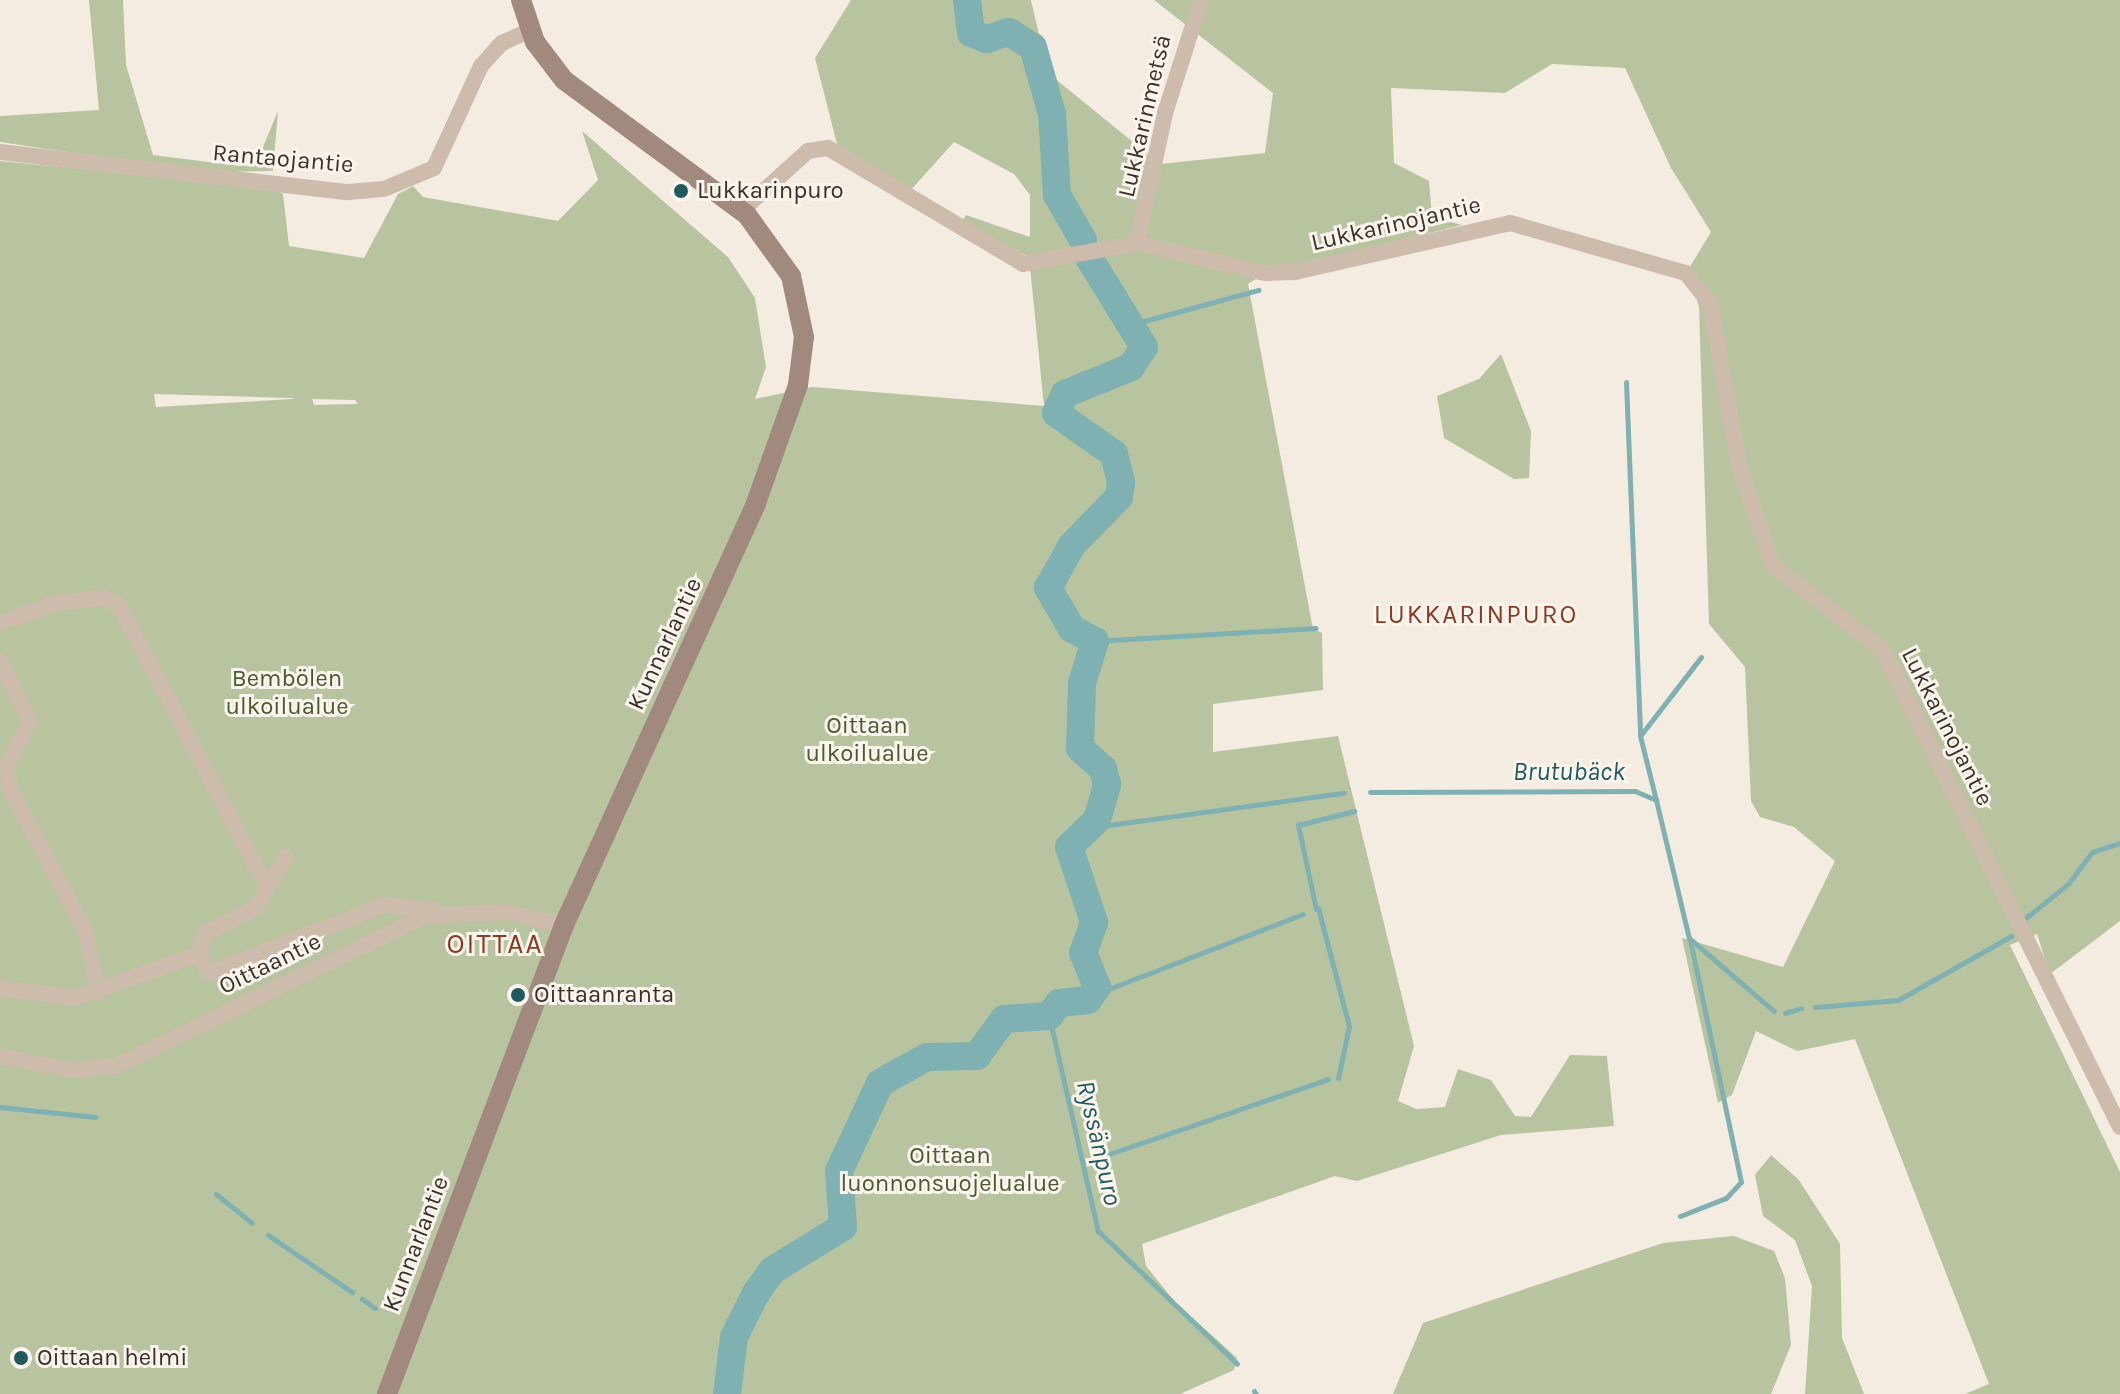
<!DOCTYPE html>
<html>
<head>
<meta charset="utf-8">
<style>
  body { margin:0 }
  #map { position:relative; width:2120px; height:1394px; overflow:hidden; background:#f4ebe1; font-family:Karla,sans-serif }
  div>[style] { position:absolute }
  .green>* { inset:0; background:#b8c4a0 }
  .stream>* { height:5px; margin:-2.5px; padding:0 2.5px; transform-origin:2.5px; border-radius:2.5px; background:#7fb0b2 }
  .river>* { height:28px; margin:-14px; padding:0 14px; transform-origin:14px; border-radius:14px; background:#7fb0b2 }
  .minor>* { height:16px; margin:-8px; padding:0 8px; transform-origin:8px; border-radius:8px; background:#cdbbac }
  .secondary>* { height:20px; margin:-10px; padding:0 10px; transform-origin:10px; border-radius:10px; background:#a18a7d }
  .dots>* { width:22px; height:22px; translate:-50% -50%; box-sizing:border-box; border:4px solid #fbf5ee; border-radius:50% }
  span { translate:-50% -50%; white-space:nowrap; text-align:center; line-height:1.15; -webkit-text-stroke:6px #fbf5ee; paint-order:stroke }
  .street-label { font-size:24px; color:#3b302b }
  .poi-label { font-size:24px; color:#3b302b }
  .left { translate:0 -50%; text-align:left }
  .park-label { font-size:24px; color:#4a5a2e }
  .neighbourhood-label { font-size:26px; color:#8c3b22; letter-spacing:2px }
  .water-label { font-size:26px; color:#1f5a5e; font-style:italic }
  .quarter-label { font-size:28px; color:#8c3b22; letter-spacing:2px }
</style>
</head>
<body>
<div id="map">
  <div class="green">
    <div style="clip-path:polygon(89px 0,123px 0,126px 65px,153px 155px,240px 166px,258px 159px,278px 111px,273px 171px,202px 172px,0 142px,0 116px,99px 110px)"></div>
    <div style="clip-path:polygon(evenodd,851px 0,1031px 0,1048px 73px,1160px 164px,1265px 153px,1273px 93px,1154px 0,2120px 0,2120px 921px,2050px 974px,2037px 934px,2010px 945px,2120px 1172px,2120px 1394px,1965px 1394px,1989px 1384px,1855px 1039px,1797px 1051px,1756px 1031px,1732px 1095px,1718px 1103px,1682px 938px,1783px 967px,1835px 861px,1794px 827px,1760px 817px,1751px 801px,1745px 667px,1709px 624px,1699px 307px,1688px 270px,1711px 232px,1671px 168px,1625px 68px,1552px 64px,1505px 93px,1391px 88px,1394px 163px,1429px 181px,1432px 217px,1462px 225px,1296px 266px,1235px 264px,1265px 273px,1248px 284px,1313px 629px,1322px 633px,1323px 690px,1213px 704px,1213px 752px,1338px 736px,1414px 1046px,1398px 1101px,1416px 1109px,1445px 1107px,1458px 1069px,1491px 1080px,1515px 1116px,1531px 1117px,1570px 1055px,1607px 1056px,1614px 1126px,1501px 1135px,1357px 1181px,1335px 1176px,1142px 1244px,1146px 1266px,1175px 1302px,1237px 1358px,1234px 1370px,1180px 1394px,0 1394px,0 161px,270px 187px,283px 194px,289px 246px,364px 258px,398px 194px,413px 186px,423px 197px,558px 221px,598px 180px,582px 131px,728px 257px,755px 298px,766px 367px,755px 399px,812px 387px,1044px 406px,1029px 257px,960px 224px,966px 215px,1030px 237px,1030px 195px,1014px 174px,954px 142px,909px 192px,837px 144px,815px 58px,851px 0,154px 394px,293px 398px,293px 399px,156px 407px,154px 394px,851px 0,312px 399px,355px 400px,358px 404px,314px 405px,312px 399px)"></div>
    <div style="clip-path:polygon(1501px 354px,1531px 431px,1529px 478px,1514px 479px,1444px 438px,1437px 396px,1479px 379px)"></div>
    <div style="clip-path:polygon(1771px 1155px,1799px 1180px,1840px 1244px,1842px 1338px,1864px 1394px,1805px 1394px,1812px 1286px,1795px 1240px,1763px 1216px,1755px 1175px)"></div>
    <div style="clip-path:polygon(1734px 1236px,1774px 1251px,1785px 1278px,1791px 1345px,1771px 1394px,1393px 1394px,1423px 1323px,1663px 1243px)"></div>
  </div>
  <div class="stream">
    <div style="left:1133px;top:324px;width:130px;rotate:-15.2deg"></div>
    <div style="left:1626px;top:382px;width:354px;rotate:87.7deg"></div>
    <div style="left:1095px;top:641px;width:221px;rotate:-3.4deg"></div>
    <div style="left:1370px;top:792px;width:265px;rotate:-0.2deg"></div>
    <div style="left:1635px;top:791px;width:23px;rotate:23deg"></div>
    <div style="left:1656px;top:800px;width:142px;rotate:76.6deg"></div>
    <div style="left:1689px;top:938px;width:112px;rotate:40.7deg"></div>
    <div style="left:1656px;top:800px;width:66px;rotate:-104deg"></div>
    <div style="left:1640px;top:736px;width:100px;rotate:-52.3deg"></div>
    <div style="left:1087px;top:828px;width:259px;rotate:-7.8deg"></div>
    <div style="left:1318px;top:908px;width:122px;rotate:75.3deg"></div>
    <div style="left:1349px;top:1026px;width:53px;rotate:101.9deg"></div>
    <div style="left:1316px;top:909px;width:86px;rotate:-102.1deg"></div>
    <div style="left:1298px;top:825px;width:58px;rotate:-14deg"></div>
    <div style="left:2022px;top:921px;width:59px;rotate:-38.8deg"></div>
    <div style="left:2068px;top:884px;width:40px;rotate:-53deg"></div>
    <div style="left:2092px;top:852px;width:29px;rotate:-18deg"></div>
    <div style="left:1093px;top:995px;width:225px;rotate:-21.1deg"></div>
    <div style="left:1815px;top:1007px;width:83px;rotate:-4.8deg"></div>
    <div style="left:1898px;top:1000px;width:130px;rotate:-29.5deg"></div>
    <div style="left:1785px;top:1013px;width:17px;rotate:-17deg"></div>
    <div style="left:1049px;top:1016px;width:221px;rotate:77.2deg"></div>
    <div style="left:1098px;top:1231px;width:192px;rotate:43.7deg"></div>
    <div style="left:0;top:1107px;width:96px;rotate:6deg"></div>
    <div style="left:1083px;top:1163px;width:259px;rotate:-18.9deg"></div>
    <div style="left:216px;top:1194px;width:46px;rotate:38.9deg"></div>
    <div style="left:1680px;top:1216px;width:49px;rotate:-21.4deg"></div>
    <div style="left:1726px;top:1198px;width:22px;rotate:-47deg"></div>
    <div style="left:1741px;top:1182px;width:246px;rotate:-101.9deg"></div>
    <div style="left:268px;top:1235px;width:102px;rotate:34.2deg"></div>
    <div style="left:362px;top:1299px;width:16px;rotate:35deg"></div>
    <div style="left:1254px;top:1391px;width:4px;rotate:56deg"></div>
  </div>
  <div class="river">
    <div style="left:967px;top:0;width:33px;rotate:83deg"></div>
    <div style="left:971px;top:33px;width:17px;rotate:21deg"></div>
    <div style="left:987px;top:39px;width:23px;rotate:-18deg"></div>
    <div style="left:1009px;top:32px;width:28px;rotate:32deg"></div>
    <div style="left:1033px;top:47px;width:70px;rotate:74.2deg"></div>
    <div style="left:1052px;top:114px;width:81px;rotate:86.5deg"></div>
    <div style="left:1057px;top:195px;width:52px;rotate:60deg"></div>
    <div style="left:727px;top:1394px;width:57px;rotate:-83deg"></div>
    <div style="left:734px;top:1337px;width:49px;rotate:-63.4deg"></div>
    <div style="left:756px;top:1293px;width:29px;rotate:-54deg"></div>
    <div style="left:773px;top:1270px;width:82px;rotate:-31.6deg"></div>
    <div style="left:843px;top:1227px;width:56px;rotate:-94.1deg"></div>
    <div style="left:839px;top:1171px;width:97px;rotate:-65deg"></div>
    <div style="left:880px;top:1083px;width:54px;rotate:-29deg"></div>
    <div style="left:927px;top:1057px;width:50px;rotate:-1.1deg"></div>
    <div style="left:977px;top:1056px;width:46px;rotate:-53.9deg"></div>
    <div style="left:1004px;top:1019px;width:45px;rotate:-3.8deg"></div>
    <div style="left:1049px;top:1016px;width:16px;rotate:-52deg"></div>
    <div style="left:1059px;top:1003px;width:29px;rotate:-6deg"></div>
    <div style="left:1088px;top:1000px;width:16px;rotate:-55deg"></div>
    <div style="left:1097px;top:987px;width:37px;rotate:-112deg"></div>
    <div style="left:1083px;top:953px;width:33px;rotate:-70deg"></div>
    <div style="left:1094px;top:922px;width:79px;rotate:-108.4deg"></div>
    <div style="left:1069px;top:847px;width:39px;rotate:-44deg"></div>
    <div style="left:1097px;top:820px;width:37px;rotate:-74deg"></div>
    <div style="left:1107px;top:784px;width:16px;rotate:-105deg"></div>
    <div style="left:1103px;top:769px;width:31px;rotate:-138deg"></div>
    <div style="left:1080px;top:748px;width:65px;rotate:-88.2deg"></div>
    <div style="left:1082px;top:683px;width:44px;rotate:-72.8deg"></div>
    <div style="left:1095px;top:641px;width:26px;rotate:-152deg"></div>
    <div style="left:1072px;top:629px;width:48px;rotate:-120.3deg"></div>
    <div style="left:1048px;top:588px;width:49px;rotate:-60.8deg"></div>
    <div style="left:1072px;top:545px;width:67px;rotate:-45.6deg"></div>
    <div style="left:1119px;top:497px;width:15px;rotate:-82deg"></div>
    <div style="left:1121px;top:482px;width:29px;rotate:-104deg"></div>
    <div style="left:1114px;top:454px;width:71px;rotate:-144.7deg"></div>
    <div style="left:1056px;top:413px;width:21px;rotate:-65deg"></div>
    <div style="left:1065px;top:394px;width:71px;rotate:-22.2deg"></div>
    <div style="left:1131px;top:367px;width:24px;rotate:-57deg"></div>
    <div style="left:1144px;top:347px;width:105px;rotate:-121.7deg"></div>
  </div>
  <div class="minor">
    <div style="left:0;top:152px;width:350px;rotate:6.6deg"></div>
    <div style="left:348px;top:192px;width:36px;rotate:-5deg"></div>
    <div style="left:384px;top:189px;width:54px;rotate:-22.8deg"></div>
    <div style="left:434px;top:168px;width:112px;rotate:-65.3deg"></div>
    <div style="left:481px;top:66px;width:31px;rotate:-48deg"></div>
    <div style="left:502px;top:43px;width:30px;rotate:-24deg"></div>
    <div style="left:741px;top:211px;width:90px;rotate:-41.8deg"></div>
    <div style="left:808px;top:151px;width:20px;rotate:-9deg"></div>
    <div style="left:828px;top:148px;width:227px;rotate:30.7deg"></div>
    <div style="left:1023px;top:264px;width:116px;rotate:-10.4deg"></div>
    <div style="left:1137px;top:243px;width:131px;rotate:13.2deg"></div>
    <div style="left:1265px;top:273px;width:30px;rotate:-2deg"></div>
    <div style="left:1295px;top:272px;width:221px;rotate:-12.8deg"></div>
    <div style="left:1510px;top:223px;width:183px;rotate:15.9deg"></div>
    <div style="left:1686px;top:273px;width:41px;rotate:52deg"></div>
    <div style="left:1711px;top:305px;width:159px;rotate:80.2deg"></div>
    <div style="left:1738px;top:462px;width:110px;rotate:71.4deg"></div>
    <div style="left:1773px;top:566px;width:137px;rotate:37.3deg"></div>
    <div style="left:1882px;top:649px;width:534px;rotate:63.53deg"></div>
    <div style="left:1137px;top:243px;width:133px;rotate:-77.8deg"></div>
    <div style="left:1165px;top:113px;width:119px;rotate:-72.3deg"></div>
    <div style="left:0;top:623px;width:56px;rotate:-19.7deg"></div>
    <div style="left:53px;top:604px;width:51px;rotate:-7.8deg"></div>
    <div style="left:104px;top:597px;width:17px;rotate:28deg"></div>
    <div style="left:119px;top:605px;width:316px;rotate:62.3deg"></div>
    <div style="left:0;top:661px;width:68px;rotate:63.8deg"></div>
    <div style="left:30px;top:722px;width:47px;rotate:117.6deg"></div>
    <div style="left:8px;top:764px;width:23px;rotate:88deg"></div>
    <div style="left:9px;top:787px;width:160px;rotate:62deg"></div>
    <div style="left:84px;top:928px;width:66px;rotate:76.8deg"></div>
    <div style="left:286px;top:856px;width:60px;rotate:120deg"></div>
    <div style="left:256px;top:908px;width:57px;rotate:153.9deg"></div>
    <div style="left:205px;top:933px;width:22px;rotate:106deg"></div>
    <div style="left:199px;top:954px;width:22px;rotate:60deg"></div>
    <div style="left:210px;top:973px;width:187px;rotate:-21.3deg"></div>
    <div style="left:384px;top:905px;width:52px;rotate:6.6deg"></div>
    <div style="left:0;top:988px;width:76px;rotate:7.6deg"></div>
    <div style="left:75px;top:998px;width:132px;rotate:-19.5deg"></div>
    <div style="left:0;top:1056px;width:72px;rotate:11.2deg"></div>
    <div style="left:71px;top:1070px;width:46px;rotate:-5deg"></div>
    <div style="left:117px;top:1066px;width:343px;rotate:-26deg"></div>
    <div style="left:425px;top:916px;width:81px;rotate:-2.8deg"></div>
    <div style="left:506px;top:912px;width:59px;rotate:12.6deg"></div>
  </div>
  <div class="secondary">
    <div style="left:387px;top:1394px;width:501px;rotate:-69.32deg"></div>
    <div style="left:564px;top:925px;width:464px;rotate:-65.5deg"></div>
    <div style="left:756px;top:503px;width:125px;rotate:-70.4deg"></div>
    <div style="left:798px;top:385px;width:48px;rotate:-82.9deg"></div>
    <div style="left:804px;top:337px;width:62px;rotate:-102deg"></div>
    <div style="left:791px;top:276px;width:75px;rotate:-125.8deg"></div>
    <div style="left:747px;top:215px;width:227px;rotate:-143.6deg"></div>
    <div style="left:564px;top:80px;width:48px;rotate:-127.3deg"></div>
    <div style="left:535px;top:42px;width:44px;rotate:-108.4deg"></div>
  </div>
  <div class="dots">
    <div style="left:681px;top:191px;background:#1f5a5e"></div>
    <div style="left:518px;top:995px;background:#1f5a5e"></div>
    <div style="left:21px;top:1358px;background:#1f5a5e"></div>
  </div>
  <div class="street-label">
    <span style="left:1145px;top:116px;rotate:-77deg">Lukkarinmetsä</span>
    <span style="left:283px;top:159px;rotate:5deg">Rantaojantie</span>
    <span style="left:1396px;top:224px;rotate:-13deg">Lukkarinojantie</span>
    <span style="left:665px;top:644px;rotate:-65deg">Kunnarlantie</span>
    <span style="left:1947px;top:727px;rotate:63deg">Lukkarinojantie</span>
    <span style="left:270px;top:964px;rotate:-26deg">Oittaantie</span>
    <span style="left:416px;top:1244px;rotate:-69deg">Kunnarlantie</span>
  </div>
  <div class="poi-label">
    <span class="left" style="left:697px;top:191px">Lukkarinpuro</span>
    <span class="left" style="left:534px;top:995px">Oittaanranta</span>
    <span class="left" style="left:37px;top:1358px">Oittaan helmi</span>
  </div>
  <div class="park-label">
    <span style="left:287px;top:693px">Bembölen<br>ulkoilualue</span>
    <span style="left:867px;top:740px">Oittaan<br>ulkoilualue</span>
    <span style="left:950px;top:1170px">Oittaan<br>luonnonsuojelualue</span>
  </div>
  <div class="neighbourhood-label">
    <span style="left:1476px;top:615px">LUKKARINPURO</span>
  </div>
  <div class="water-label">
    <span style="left:1569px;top:772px">Brutubäck</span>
    <span style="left:1099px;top:1143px;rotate:77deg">Ryssänpuro</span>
  </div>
  <div class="quarter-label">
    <span style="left:495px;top:944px">OITTAA</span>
  </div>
</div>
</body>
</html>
